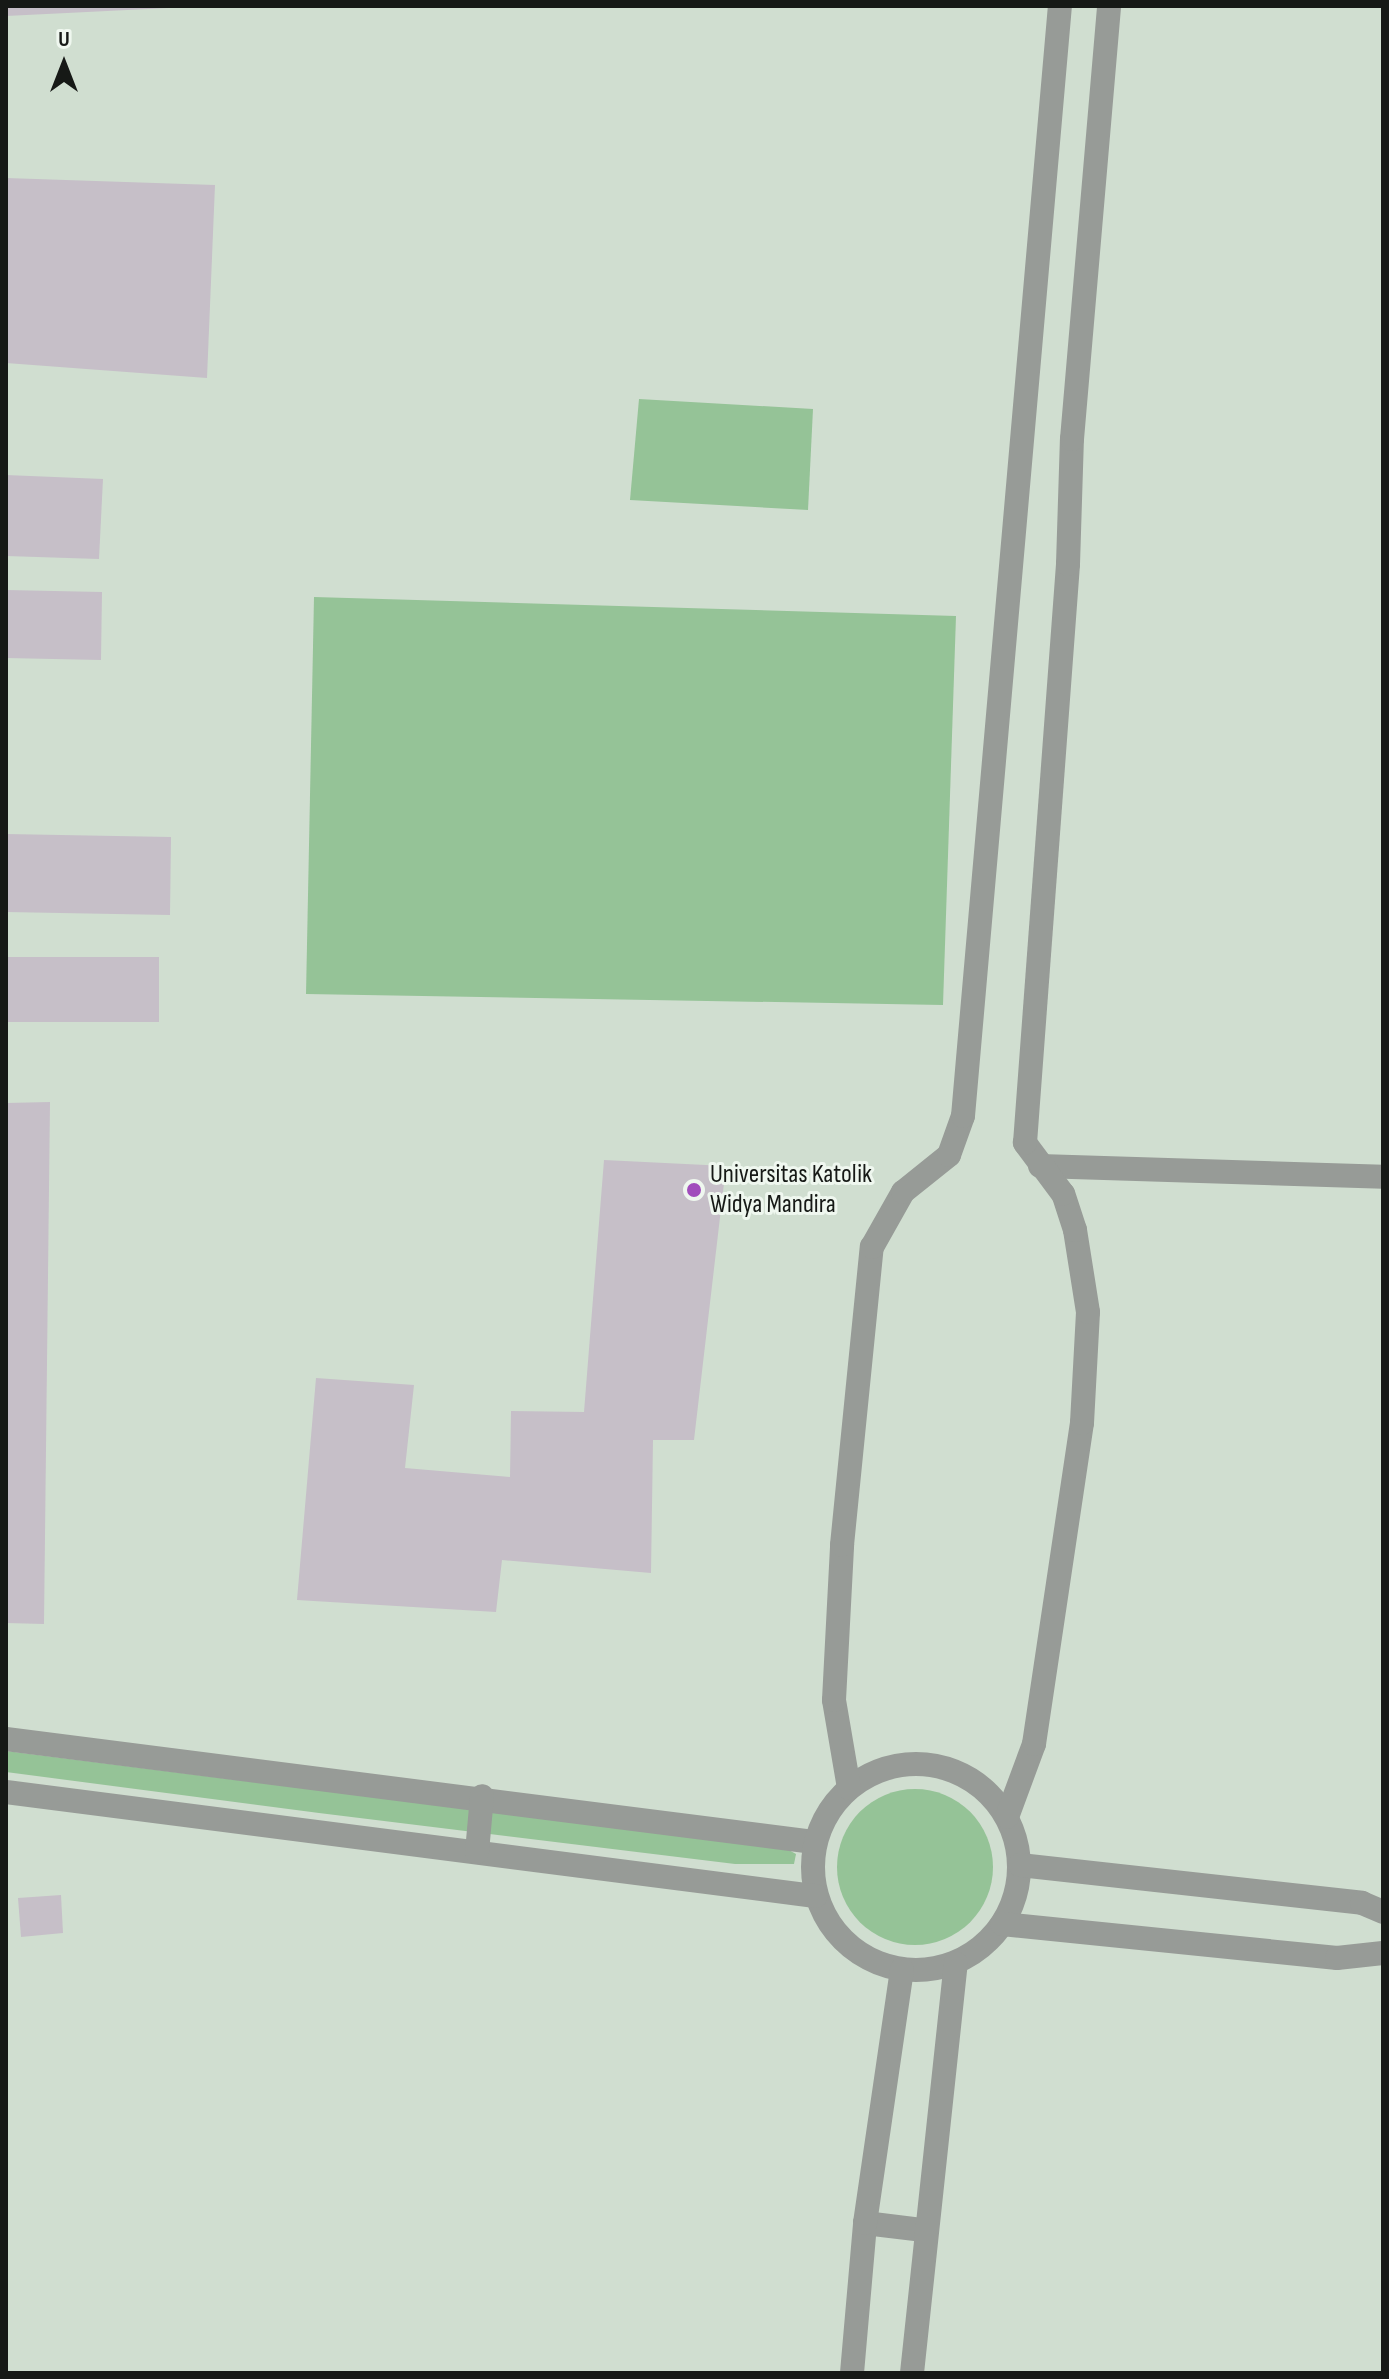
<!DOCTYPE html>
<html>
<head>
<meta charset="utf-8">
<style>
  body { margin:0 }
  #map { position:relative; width:1389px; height:2379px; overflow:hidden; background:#e1eae1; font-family:"Sofia Sans Condensed",sans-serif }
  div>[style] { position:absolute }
  .built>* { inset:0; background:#d0ded0 }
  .green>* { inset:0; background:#95c397 }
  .round { border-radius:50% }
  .building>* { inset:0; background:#c6bfc8 }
  .minor>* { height:24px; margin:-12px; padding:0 12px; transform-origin:12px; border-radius:12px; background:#979b97 }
  .minor>.ring { margin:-12px; padding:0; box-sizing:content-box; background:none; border:24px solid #979b97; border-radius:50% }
  .dots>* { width:22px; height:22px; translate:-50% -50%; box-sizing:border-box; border:4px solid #eff7ef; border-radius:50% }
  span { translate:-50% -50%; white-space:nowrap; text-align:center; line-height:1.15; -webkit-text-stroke:6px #eff7ef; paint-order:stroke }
  .poi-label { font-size:26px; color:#161916 }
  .left { translate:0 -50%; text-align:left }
  .frame { position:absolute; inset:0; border:8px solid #161916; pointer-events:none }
  .north { position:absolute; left:24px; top:24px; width:80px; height:80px; -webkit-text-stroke:6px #eff7ef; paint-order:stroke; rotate:0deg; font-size:22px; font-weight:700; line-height:32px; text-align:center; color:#161916 }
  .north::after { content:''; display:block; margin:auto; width:28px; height:36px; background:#161916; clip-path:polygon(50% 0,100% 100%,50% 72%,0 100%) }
</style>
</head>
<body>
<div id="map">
  <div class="built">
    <div style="clip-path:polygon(6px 6px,1383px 6px,1383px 2373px,6px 2373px)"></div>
  </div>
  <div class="green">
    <div style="clip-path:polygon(639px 399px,813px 409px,808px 510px,630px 500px)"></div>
    <div style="clip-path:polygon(314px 597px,956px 616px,943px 1005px,306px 994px)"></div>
    <div style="clip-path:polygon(6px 1751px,787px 1849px,796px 1854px,794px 1864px,735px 1864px,319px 1813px,6px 1772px)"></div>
    <div class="round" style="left:837px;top:1789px;width:156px;height:156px"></div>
  </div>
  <div class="building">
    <div style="clip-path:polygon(6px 6px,168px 6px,168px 8px,6px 16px)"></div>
    <div style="clip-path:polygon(6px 178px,215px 185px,207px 378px,6px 363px)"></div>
    <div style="clip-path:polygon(6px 475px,103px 479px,99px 559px,6px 556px)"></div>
    <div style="clip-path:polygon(6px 590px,102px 592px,101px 660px,6px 658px)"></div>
    <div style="clip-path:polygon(6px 834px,171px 837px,170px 915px,6px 912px)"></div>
    <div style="clip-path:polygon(6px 957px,159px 957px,159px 1022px,6px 1022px)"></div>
    <div style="clip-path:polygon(50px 1102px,44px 1624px,6px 1623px,6px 1103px)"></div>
    <div style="clip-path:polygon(604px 1160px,726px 1166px,694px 1440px,653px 1440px,651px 1573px,502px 1560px,496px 1612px,297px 1600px,316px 1378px,414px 1385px,405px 1468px,510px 1477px,511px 1411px,584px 1412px)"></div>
    <div style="clip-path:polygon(61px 1895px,63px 1933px,21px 1937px,18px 1898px)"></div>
  </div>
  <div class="minor">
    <div style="left:1040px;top:1166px;width:343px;rotate:1.8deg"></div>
    <div style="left:6px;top:1739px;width:814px;rotate:7.27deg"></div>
    <div class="ring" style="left:813px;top:1764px;width:182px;height:182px"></div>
    <div style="left:849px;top:1788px;width:89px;rotate:-99.7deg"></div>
    <div style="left:834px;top:1700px;width:155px;rotate:-87deg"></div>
    <div style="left:842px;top:1545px;width:300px;rotate:-84.3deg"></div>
    <div style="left:872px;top:1247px;width:63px;rotate:-60.6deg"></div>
    <div style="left:903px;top:1192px;width:59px;rotate:-38.8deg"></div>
    <div style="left:949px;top:1155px;width:41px;rotate:-70.3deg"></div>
    <div style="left:963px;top:1116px;width:1114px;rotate:-85.01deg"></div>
    <div style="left:6px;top:1792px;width:816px;rotate:7.33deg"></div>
    <div style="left:1007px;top:1817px;width:78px;rotate:-69.7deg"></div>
    <div style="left:1034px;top:1744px;width:325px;rotate:-81.5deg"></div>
    <div style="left:1082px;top:1423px;width:111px;rotate:-86.9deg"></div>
    <div style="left:1088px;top:1312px;width:83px;rotate:-99deg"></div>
    <div style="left:1075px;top:1230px;width:38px;rotate:-108deg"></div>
    <div style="left:1063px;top:1194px;width:64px;rotate:-126.7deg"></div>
    <div style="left:1025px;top:1143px;width:581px;rotate:-85.75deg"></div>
    <div style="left:1068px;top:564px;width:125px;rotate:-88.2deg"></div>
    <div style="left:1072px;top:439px;width:435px;rotate:-85.1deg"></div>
    <div style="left:477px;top:1852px;width:56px;rotate:-84.9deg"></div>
    <div style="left:1020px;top:1865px;width:344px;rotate:6.3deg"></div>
    <div style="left:1362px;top:1903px;width:23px;rotate:23deg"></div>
    <div style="left:1002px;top:1924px;width:337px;rotate:5.8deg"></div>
    <div style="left:1337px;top:1958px;width:46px;rotate:-6.2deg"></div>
    <div style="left:865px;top:2223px;width:57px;rotate:7deg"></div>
    <div style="left:852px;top:2373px;width:151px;rotate:-85deg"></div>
    <div style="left:865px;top:2223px;width:256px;rotate:-81.7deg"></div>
    <div style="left:912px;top:2373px;width:412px;rotate:-83.9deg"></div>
  </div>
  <div class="dots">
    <div style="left:694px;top:1190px;background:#a14dbc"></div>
  </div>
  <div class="poi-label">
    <span class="left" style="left:710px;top:1190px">Universitas Katolik<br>Widya Mandira</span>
  </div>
  <div class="frame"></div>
  <div class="north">U</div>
</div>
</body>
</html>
